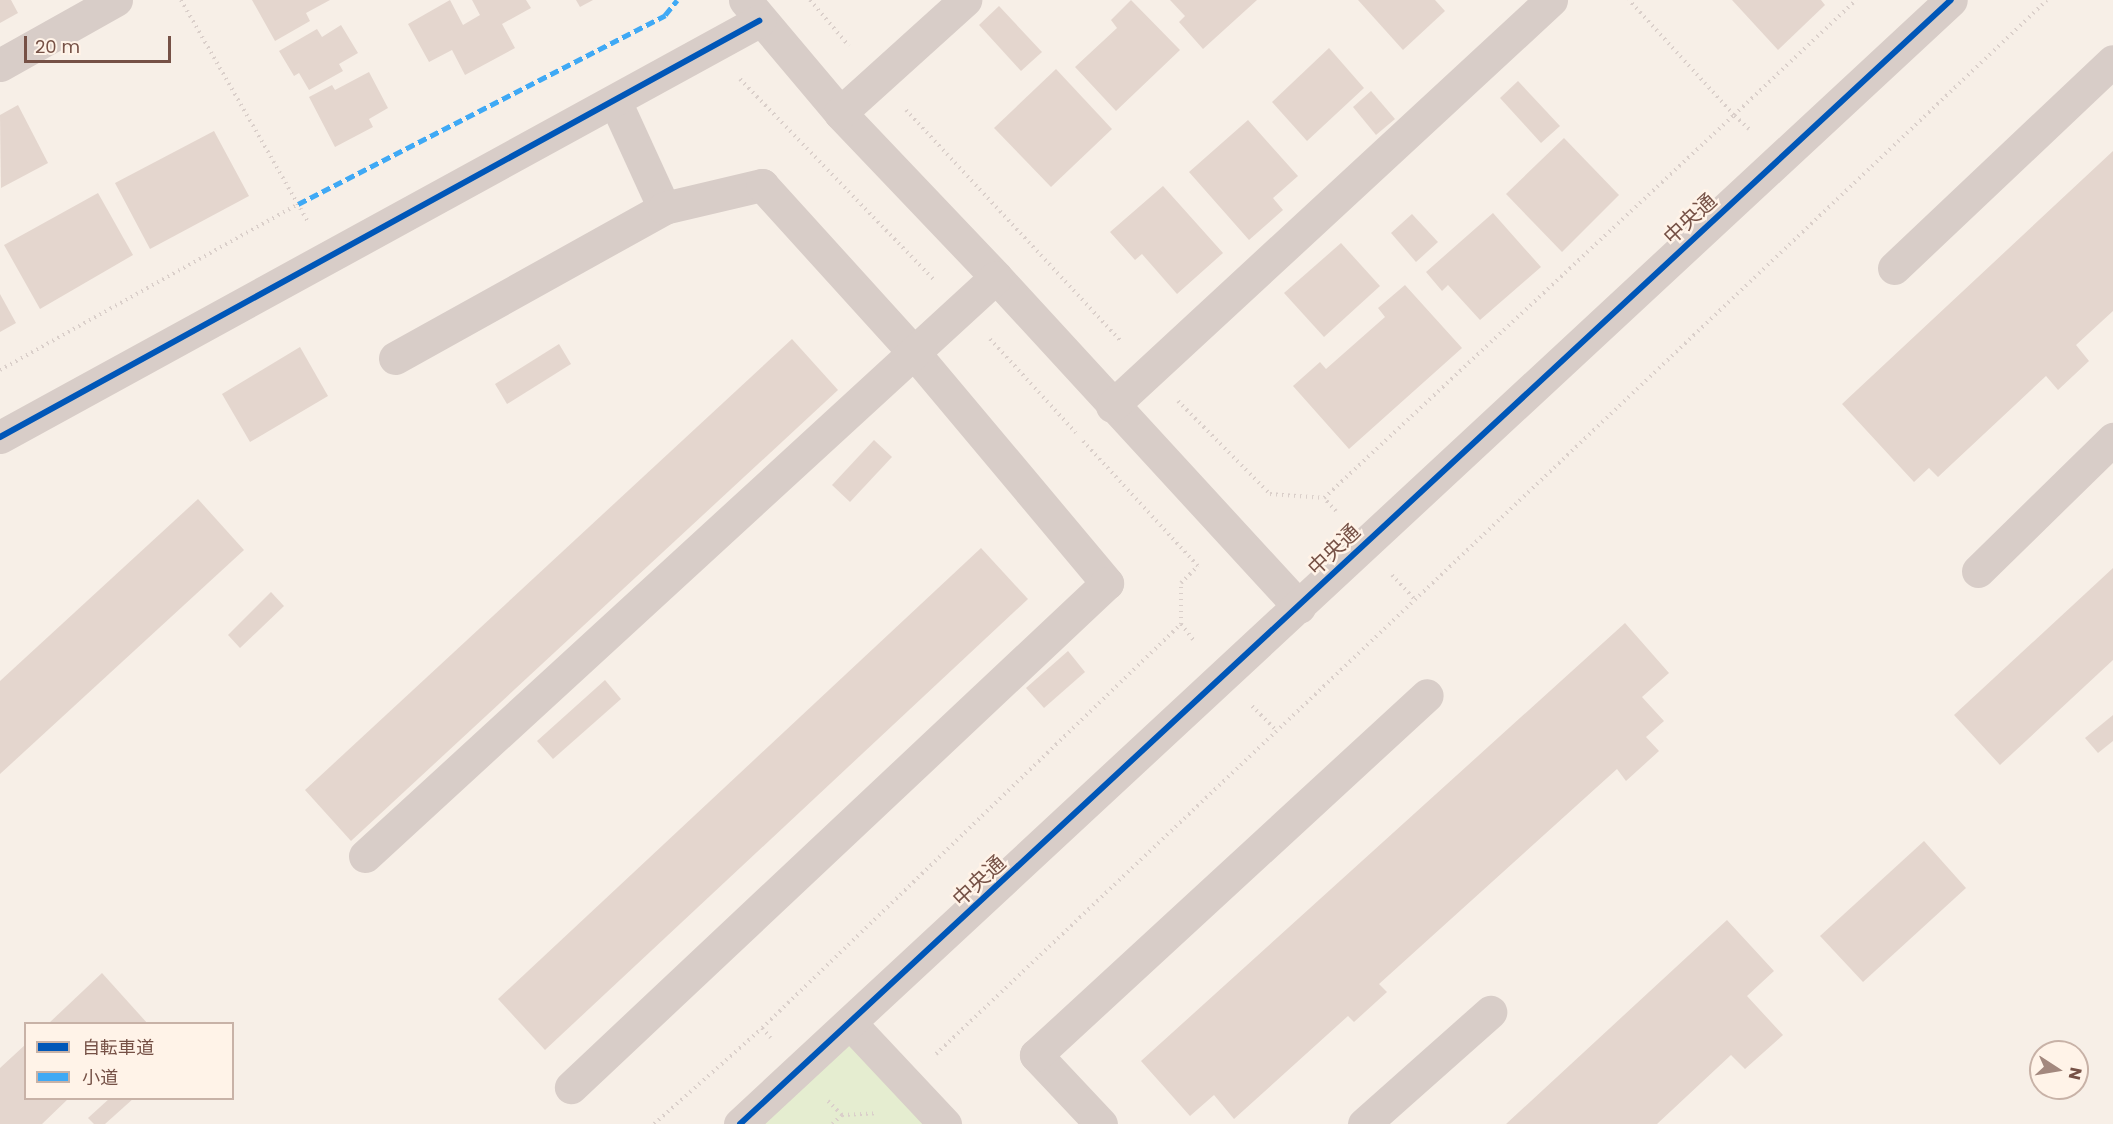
<!DOCTYPE html>
<html>
<head>
<meta charset="utf-8">
<style>
  body { margin:0 }
  #map { position:relative; width:2113px; height:1124px; overflow:hidden; background:#f7efe7; font-family:Poppins,"Noto Sans JP",sans-serif }
  div>[style] { position:absolute }
  .green>* { inset:0; background:#e5edd0 }
  .building>* { inset:0; background:#e4d6ce }
  .path>* { height:4px; margin-top:-2px; transform-origin:0; background:repeating-linear-gradient(90deg,#dacfca 0 1.5px,transparent 0 6px) }
  .minor>* { height:33px; margin:-16.5px; padding:0 16.5px; transform-origin:16.5px; border-radius:16.5px; background:#d8cdc8 }
  .quiet>* { height:4.5px; margin-top:-2.25px; transform-origin:0; background:repeating-linear-gradient(90deg,#3fa9f5 0 9px,transparent 0 13.5px) }
  .cycleway>* { height:6px; margin:-3px; padding:0 3px; transform-origin:3px; border-radius:3px; background:#0057b8 }
  span { translate:-50% -50%; white-space:nowrap; text-align:center; line-height:1.15; -webkit-text-stroke:5px #fff3e8; paint-order:stroke }
  .street-label { font-size:21px; color:#765146 }
  .legend { position:absolute; left:24px; top:1022px; width:210px; height:78px; box-sizing:border-box; background:#fff3e8; border:2px solid #c8b2a7; margin:0; padding:8px 10px; list-style:none; font-size:18px; color:#765146 }
  .legend li { display:flex; align-items:center; gap:12px; height:30px }
  .legend b { width:30px; border:2px solid #c8b2a7 }
  .north { position:absolute; left:2029px; top:1040px; width:60px; height:60px; box-sizing:border-box; background:#fff3e8; border:2px solid #c8b2a7; border-radius:50%; rotate:102deg; font-size:16px; font-weight:700; line-height:24px; text-align:center; color:#765146 }
  .north::after { content:''; display:block; margin:auto; width:21px; height:27px; background:#a3887e; clip-path:polygon(50% 0,100% 100%,50% 72%,0 100%) }
  .scale { position:absolute; left:24px; top:36px; width:147px; height:27px; box-sizing:border-box; border:3px solid #765146; border-top:0; padding-left:8px; font-size:18px; line-height:21px; white-space:nowrap; color:#765146; -webkit-text-stroke:4px #fff3e8; paint-order:stroke }
</style>
</head>
<body>
<div id="map">
  <div class="green">
    <div style="clip-path:polygon(850px 1023px,945px 1124px,740px 1124px)"></div>
  </div>
  <div class="building">
    <div style="clip-path:polygon(0 0,11px 0,18px 13px,0 23px)"></div>
    <div style="clip-path:polygon(252px 0,330px 0,306px 13px,310px 21px,275px 41px)"></div>
    <div style="clip-path:polygon(450px 0,463px 25px,480px 15px,472px 0,526px 0,531px 8px,502px 24px,515px 48px,465px 75px,452px 50px,429px 62px,408px 24px)"></div>
    <div style="clip-path:polygon(576px 0,593px 0,580px 7px)"></div>
    <div style="clip-path:polygon(1131px 0,1180px 50px,1116px 111px,1075px 67px,1117px 28px,1111px 20px)"></div>
    <div style="clip-path:polygon(1170px 0,1257px 0,1203px 49px,1179px 22px,1185px 16px)"></div>
    <div style="clip-path:polygon(1358px 0,1435px 0,1445px 11px,1403px 50px)"></div>
    <div style="clip-path:polygon(1732px 0,1821px 0,1825px 5px,1778px 50px)"></div>
    <div style="clip-path:polygon(999px 6px,1042px 52px,1021px 71px,979px 25px)"></div>
    <div style="clip-path:polygon(341px 25px,358px 53px,339px 64px,343px 71px,309px 90px,299px 73px,294px 76px,279px 51px,317px 29px,322px 37px)"></div>
    <div style="clip-path:polygon(1329px 48px,1364px 88px,1307px 141px,1272px 102px)"></div>
    <div style="clip-path:polygon(1056px 69px,1112px 129px,1051px 187px,994px 128px)"></div>
    <div style="clip-path:polygon(369px 72px,388px 108px,369px 119px,373px 127px,335px 147px,309px 97px,332px 85px,335px 90px)"></div>
    <div style="clip-path:polygon(1518px 81px,1560px 126px,1541px 143px,1500px 98px)"></div>
    <div style="clip-path:polygon(1371px 91px,1395px 119px,1376px 135px,1353px 107px)"></div>
    <div style="clip-path:polygon(18px 105px,48px 163px,1px 188px,0 115px)"></div>
    <div style="clip-path:polygon(1248px 120px,1298px 176px,1273px 198px,1283px 210px,1249px 240px,1189px 172px)"></div>
    <div style="clip-path:polygon(214px 131px,249px 196px,150px 249px,115px 183px)"></div>
    <div style="clip-path:polygon(1564px 138px,1619px 195px,1562px 252px,1506px 194px)"></div>
    <div style="clip-path:polygon(2113px 151px,2113px 311px,2076px 345px,2089px 361px,2058px 390px,2046px 376px,1938px 477px,1929px 468px,1914px 482px,1842px 404px)"></div>
    <div style="clip-path:polygon(1163px 186px,1223px 253px,1177px 294px,1142px 254px,1135px 260px,1110px 232px)"></div>
    <div style="clip-path:polygon(98px 193px,133px 255px,40px 309px,4px 245px)"></div>
    <div style="clip-path:polygon(1493px 213px,1541px 267px,1480px 320px,1448px 285px,1442px 291px,1426px 272px)"></div>
    <div style="clip-path:polygon(1412px 214px,1438px 242px,1416px 262px,1391px 233px)"></div>
    <div style="clip-path:polygon(1341px 243px,1380px 286px,1324px 337px,1284px 293px)"></div>
    <div style="clip-path:polygon(1405px 285px,1462px 348px,1349px 449px,1293px 386px,1320px 362px,1326px 369px,1385px 317px,1378px 308px)"></div>
    <div style="clip-path:polygon(0 294px,16px 323px,0 332px)"></div>
    <div style="clip-path:polygon(792px 339px,838px 390px,351px 841px,305px 790px)"></div>
    <div style="clip-path:polygon(559px 344px,571px 364px,507px 404px,495px 384px)"></div>
    <div style="clip-path:polygon(300px 347px,328px 396px,250px 442px,222px 394px)"></div>
    <div style="clip-path:polygon(874px 440px,892px 457px,850px 502px,832px 485px)"></div>
    <div style="clip-path:polygon(198px 499px,244px 550px,0 774px,0 681px)"></div>
    <div style="clip-path:polygon(981px 548px,1028px 599px,545px 1050px,498px 999px)"></div>
    <div style="clip-path:polygon(2113px 568px,2113px 660px,2000px 765px,1954px 715px)"></div>
    <div style="clip-path:polygon(271px 592px,284px 606px,240px 648px,228px 635px)"></div>
    <div style="clip-path:polygon(1625px 623px,1669px 673px,1642px 697px,1664px 721px,1646px 737px,1659px 751px,1626px 781px,1617px 769px,1379px 984px,1387px 992px,1354px 1022px,1348px 1016px,1234px 1119px,1214px 1095px,1190px 1116px,1141px 1061px)"></div>
    <div style="clip-path:polygon(1068px 651px,1085px 672px,1044px 708px,1026px 688px)"></div>
    <div style="clip-path:polygon(605px 680px,621px 699px,553px 759px,537px 741px)"></div>
    <div style="clip-path:polygon(2113px 715px,2113px 741px,2098px 753px,2085px 738px)"></div>
    <div style="clip-path:polygon(1924px 841px,1966px 888px,1863px 982px,1820px 936px)"></div>
    <div style="clip-path:polygon(1727px 920px,1774px 971px,1747px 996px,1783px 1035px,1745px 1069px,1731px 1055px,1657px 1124px,1506px 1124px)"></div>
    <div style="clip-path:polygon(102px 973px,148px 1024px,48px 1024px)"></div>
    <div style="clip-path:polygon(26px 1044px,26px 1098px,69px 1098px,42px 1124px,0 1124px,0 1068px)"></div>
    <div style="clip-path:polygon(110px 1098px,134px 1098px,105px 1124px,94px 1124px,88px 1118px)"></div>
  </div>
  <div class="path">
    <div style="left:181px;top:0;width:256px;rotate:60.2deg"></div>
    <div style="left:810px;top:0;width:60px;rotate:49.7deg"></div>
    <div style="left:740px;top:79px;width:278px;rotate:46deg"></div>
    <div style="left:906px;top:110px;width:316px;rotate:47.1deg"></div>
    <div style="left:1749px;top:129px;width:21px;rotate:-137deg"></div>
    <div style="left:1734px;top:115px;width:168px;rotate:-43.3deg"></div>
    <div style="left:990px;top:339px;width:127px;rotate:47.5deg"></div>
    <div style="left:0;top:370px;width:341px;rotate:-29.1deg"></div>
    <div style="left:1178px;top:401px;width:131px;rotate:45.3deg"></div>
    <div style="left:1270px;top:494px;width:54px;rotate:4.2deg"></div>
    <div style="left:1083px;top:441px;width:170px;rotate:47.4deg"></div>
    <div style="left:1336px;top:511px;width:18px;rotate:-133deg"></div>
    <div style="left:1324px;top:498px;width:561px;rotate:-43.05deg"></div>
    <div style="left:1734px;top:115px;width:156px;rotate:-132.4deg"></div>
    <div style="left:1392px;top:575px;width:34px;rotate:47deg"></div>
    <div style="left:1181px;top:624px;width:41px;rotate:-90deg"></div>
    <div style="left:1181px;top:583px;width:24px;rotate:-45deg"></div>
    <div style="left:1252px;top:706px;width:34px;rotate:45deg"></div>
    <div style="left:762px;top:1028px;width:582px;rotate:-43.96deg"></div>
    <div style="left:1181px;top:624px;width:23px;rotate:52deg"></div>
    <div style="left:936px;top:1054px;width:1531px;rotate:-43.49deg"></div>
    <div style="left:828px;top:1101px;width:20px;rotate:45deg"></div>
    <div style="left:842px;top:1115px;width:13px;rotate:138deg"></div>
    <div style="left:842px;top:1115px;width:35px;rotate:-3deg"></div>
    <div style="left:654px;top:1124px;width:144px;rotate:-41.6deg"></div>
    <div style="left:762px;top:1028px;width:13px;rotate:48deg"></div>
  </div>
  <div class="minor">
    <div style="left:745px;top:0;width:148px;rotate:49.9deg"></div>
    <div style="left:840px;top:113px;width:226px;rotate:46.4deg"></div>
    <div style="left:996px;top:277px;width:448px;rotate:47.4deg"></div>
    <div style="left:0;top:65px;width:133px;rotate:-29.3deg"></div>
    <div style="left:615px;top:101px;width:118px;rotate:65.4deg"></div>
    <div style="left:840px;top:113px;width:169px;rotate:-42.1deg"></div>
    <div style="left:1894px;top:268px;width:301px;rotate:-43.4deg"></div>
    <div style="left:395px;top:358px;width:308px;rotate:-29.1deg"></div>
    <div style="left:664px;top:208px;width:101px;rotate:-13.2deg"></div>
    <div style="left:762px;top:185px;width:228px;rotate:47.8deg"></div>
    <div style="left:915px;top:354px;width:299px;rotate:50deg"></div>
    <div style="left:1107px;top:583px;width:736px;rotate:136.76deg"></div>
    <div style="left:1112px;top:406px;width:598px;rotate:-42.76deg"></div>
    <div style="left:0;top:437px;width:866px;rotate:-28.73deg"></div>
    <div style="left:1978px;top:571px;width:189px;rotate:-44.4deg"></div>
    <div style="left:365px;top:856px;width:856px;rotate:-42.54deg"></div>
    <div style="left:850px;top:1023px;width:139px;rotate:46.8deg"></div>
    <div style="left:740px;top:1124px;width:1652px;rotate:-42.87deg"></div>
    <div style="left:1101px;top:1124px;width:95px;rotate:-133.3deg"></div>
    <div style="left:1036px;top:1055px;width:531px;rotate:-42.64deg"></div>
    <div style="left:1364px;top:1124px;width:169px;rotate:-41.6deg"></div>
  </div>
  <div class="quiet">
    <div style="left:298px;top:204px;width:413px;rotate:-27.2deg"></div>
    <div style="left:665px;top:15px;width:19px;rotate:-51deg"></div>
  </div>
  <div class="cycleway">
    <div style="left:0;top:437px;width:866px;rotate:-28.73deg"></div>
    <div style="left:740px;top:1124px;width:1652px;rotate:-42.87deg"></div>
  </div>
  <div class="street-label">
    <span style="left:1690px;top:219px;rotate:-43deg">中央通</span>
    <span style="left:1334px;top:550px;rotate:-44deg">中央通</span>
    <span style="left:979px;top:881px;rotate:-43deg">中央通</span>
  </div>
  <ul class="legend">
  <li><b style="height:8px;background:#0057b8"></b>自転車道</li>
  <li><b style="height:8px;background:#3fa9f5"></b>小道</li>
  </ul>
  <div class="north">N</div>
  <div class="scale">20 m</div>
</div>
</body>
</html>
